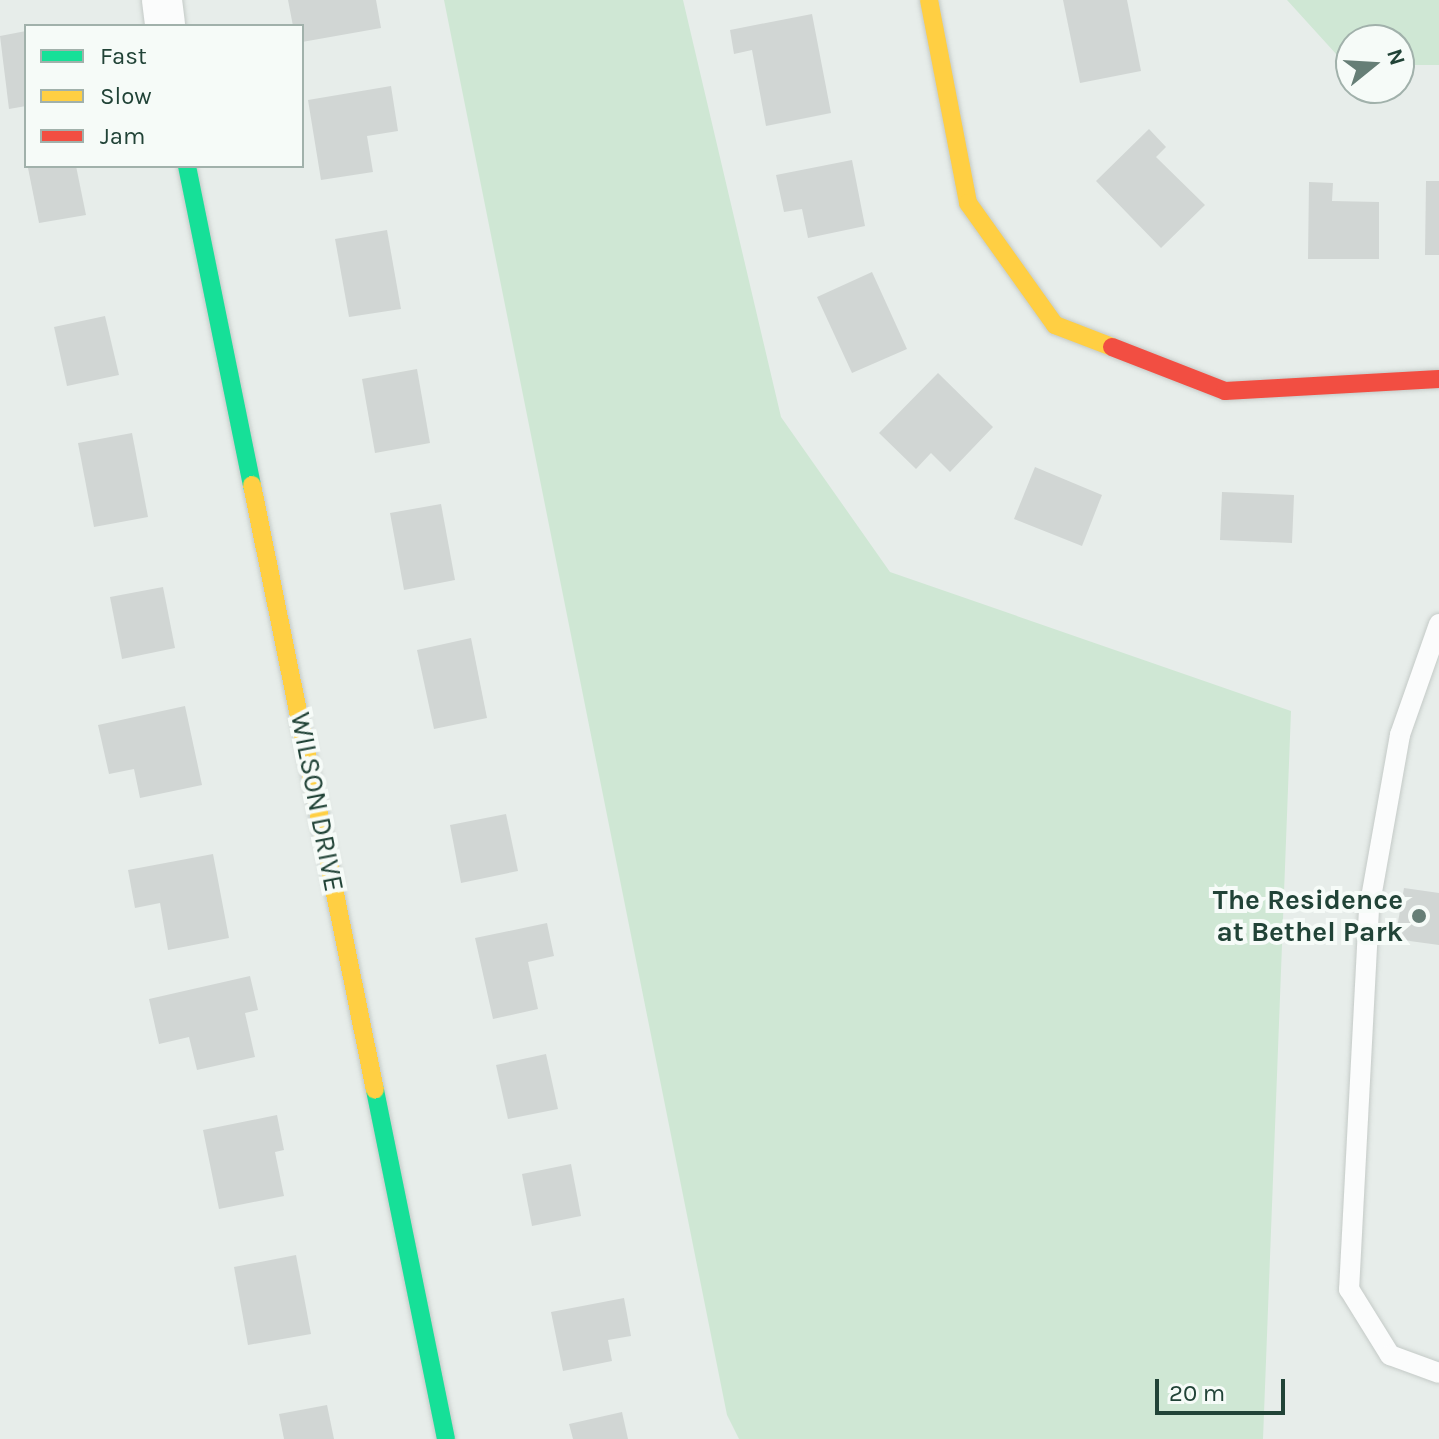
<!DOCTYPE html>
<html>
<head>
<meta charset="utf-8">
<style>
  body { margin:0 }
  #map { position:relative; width:1439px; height:1439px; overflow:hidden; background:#e7edea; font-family:Karla,sans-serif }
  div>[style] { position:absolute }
  .green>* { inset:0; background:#cfe7d4 }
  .building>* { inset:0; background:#d1d6d4 }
  .roads { filter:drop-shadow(0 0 2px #c4cac7) drop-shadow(0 0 2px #c4cac7) }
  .lane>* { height:20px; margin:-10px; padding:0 10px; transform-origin:10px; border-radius:10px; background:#fbfcfc }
  .street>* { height:40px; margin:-20px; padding:0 20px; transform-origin:20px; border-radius:20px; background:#fbfcfc }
  .fast>* { height:18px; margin:-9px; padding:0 9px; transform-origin:9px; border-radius:9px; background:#16e098 }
  .slow>* { height:18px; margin:-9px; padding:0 9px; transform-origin:9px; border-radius:9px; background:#ffcf43 }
  .jam>* { height:18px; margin:-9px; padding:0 9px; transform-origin:9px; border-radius:9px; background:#f24e42 }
  .dots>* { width:22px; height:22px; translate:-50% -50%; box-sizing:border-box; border:4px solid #f6fbf8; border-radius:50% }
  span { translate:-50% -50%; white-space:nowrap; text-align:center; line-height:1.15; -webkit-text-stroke:8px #f6fbf8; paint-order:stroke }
  .street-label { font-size:28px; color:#214337 }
  .poi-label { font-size:28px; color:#214337; font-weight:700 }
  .right { translate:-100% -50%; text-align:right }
  .legend { position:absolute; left:24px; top:24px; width:280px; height:144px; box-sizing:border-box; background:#f6fbf8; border:2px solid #a1b1ab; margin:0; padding:10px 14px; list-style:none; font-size:24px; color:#214337 }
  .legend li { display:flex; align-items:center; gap:16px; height:40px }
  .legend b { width:40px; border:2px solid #a1b1ab }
  .north { position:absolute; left:1335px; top:24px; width:80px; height:80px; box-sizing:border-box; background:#f6fbf8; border:2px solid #a1b1ab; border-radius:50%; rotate:72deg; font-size:22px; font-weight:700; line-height:32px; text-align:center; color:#214337 }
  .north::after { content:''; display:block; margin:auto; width:28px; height:36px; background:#667e76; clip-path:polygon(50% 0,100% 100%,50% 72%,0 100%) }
  .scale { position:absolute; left:1155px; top:1379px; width:130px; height:36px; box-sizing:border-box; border:4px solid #214337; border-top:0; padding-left:10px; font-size:24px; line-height:28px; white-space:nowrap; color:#214337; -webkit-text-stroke:6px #f6fbf8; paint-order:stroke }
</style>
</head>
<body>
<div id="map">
  <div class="green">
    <div style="clip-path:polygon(444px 0,683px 0,781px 417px,890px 572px,1291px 711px,1263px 1439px,739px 1439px,727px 1415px)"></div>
    <div style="clip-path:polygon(1287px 0,1439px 0,1439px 65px,1399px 65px,1399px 40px,1351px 40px,1347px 66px)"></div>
  </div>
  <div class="building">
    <div style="clip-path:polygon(288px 0,376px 0,381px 28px,302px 42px,302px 26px,293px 26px)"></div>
    <div style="clip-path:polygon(1063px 0,1127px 0,1141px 71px,1080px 83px)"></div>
    <div style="clip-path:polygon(812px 14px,831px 113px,766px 126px,752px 50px,734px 54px,730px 30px)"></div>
    <div style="clip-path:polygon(26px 31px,26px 106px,9px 109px,0 36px)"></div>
    <div style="clip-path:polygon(391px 86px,398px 131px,367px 136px,373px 172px,321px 180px,308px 100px)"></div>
    <div style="clip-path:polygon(1149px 129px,1166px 147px,1156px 157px,1205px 205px,1161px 248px,1096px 181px)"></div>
    <div style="clip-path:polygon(852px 160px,865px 226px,808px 238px,802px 209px,784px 212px,776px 175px)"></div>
    <div style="clip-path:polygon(76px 166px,86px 215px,39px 223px,28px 168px)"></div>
    <div style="clip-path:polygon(1426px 181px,1439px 181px,1439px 255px,1425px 255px)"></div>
    <div style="clip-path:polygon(1309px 182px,1333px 183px,1332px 201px,1379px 202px,1379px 259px,1308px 259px)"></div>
    <div style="clip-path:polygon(387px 230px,401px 309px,349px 317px,335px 239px)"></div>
    <div style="clip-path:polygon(872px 272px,907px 349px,852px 373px,817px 297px)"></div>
    <div style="clip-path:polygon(105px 316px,119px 375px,67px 386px,54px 327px)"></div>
    <div style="clip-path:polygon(417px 369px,430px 443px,375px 453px,362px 379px)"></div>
    <div style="clip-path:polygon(938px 373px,993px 427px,950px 472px,931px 453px,916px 469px,879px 433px)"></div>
    <div style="clip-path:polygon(132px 433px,148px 517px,94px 527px,78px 443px)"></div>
    <div style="clip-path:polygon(1035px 467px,1102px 495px,1082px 546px,1014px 519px)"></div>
    <div style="clip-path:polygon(1222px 492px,1294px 495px,1292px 543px,1220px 540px)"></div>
    <div style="clip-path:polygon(441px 504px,455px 580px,404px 590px,390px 513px)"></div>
    <div style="clip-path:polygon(163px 587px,175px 648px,122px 659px,110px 597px)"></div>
    <div style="clip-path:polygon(471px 638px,487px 718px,434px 729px,417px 650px)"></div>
    <div style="clip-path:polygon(185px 706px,202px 785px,140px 798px,134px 769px,109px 774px,98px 725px)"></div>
    <div style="clip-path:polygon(506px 814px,518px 871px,461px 883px,450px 825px)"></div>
    <div style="clip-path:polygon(213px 854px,229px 938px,168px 950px,160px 903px,135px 908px,128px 870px)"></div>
    <div style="clip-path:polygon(1404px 888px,1439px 893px,1439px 945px,1395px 939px)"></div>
    <div style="clip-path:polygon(547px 923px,554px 956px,528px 962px,538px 1009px,493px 1019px,475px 938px)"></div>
    <div style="clip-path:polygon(250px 976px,258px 1010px,245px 1013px,255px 1057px,197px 1070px,189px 1037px,159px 1044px,149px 999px)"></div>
    <div style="clip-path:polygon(546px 1054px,558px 1109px,508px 1119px,496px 1065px)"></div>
    <div style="clip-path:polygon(277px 1115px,284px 1150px,275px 1152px,284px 1196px,219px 1209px,203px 1130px)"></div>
    <div style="clip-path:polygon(571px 1164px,581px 1216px,532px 1226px,522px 1174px)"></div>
    <div style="clip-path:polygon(296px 1255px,311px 1334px,248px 1345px,234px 1267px)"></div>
    <div style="clip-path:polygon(624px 1298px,631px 1336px,608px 1340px,612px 1361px,563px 1371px,551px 1312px)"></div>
    <div style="clip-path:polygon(327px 1405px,334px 1439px,284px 1439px,279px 1414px)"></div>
    <div style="clip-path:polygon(622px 1412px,628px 1439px,573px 1439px,569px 1424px)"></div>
  </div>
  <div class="roads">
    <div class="lane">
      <div style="left:1439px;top:624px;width:118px;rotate:109.4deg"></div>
      <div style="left:1400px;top:735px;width:177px;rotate:100.1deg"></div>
      <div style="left:1369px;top:909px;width:381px;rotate:93deg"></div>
      <div style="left:1349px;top:1289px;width:78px;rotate:58.2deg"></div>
      <div style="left:1390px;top:1355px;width:52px;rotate:20.2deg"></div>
    </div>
    <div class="street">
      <div style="left:162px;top:0;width:26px;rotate:83deg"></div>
    </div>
    <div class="fast">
      <div style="left:187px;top:166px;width:326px;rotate:78.5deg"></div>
      <div style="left:375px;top:1090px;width:356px;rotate:78.5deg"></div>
    </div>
    <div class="slow">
      <div style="left:929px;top:0;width:207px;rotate:79.1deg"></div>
      <div style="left:968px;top:203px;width:150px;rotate:54.5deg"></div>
      <div style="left:1055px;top:325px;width:61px;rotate:21.1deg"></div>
      <div style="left:252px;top:485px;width:617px;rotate:78.51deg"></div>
    </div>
    <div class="jam">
      <div style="left:1112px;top:347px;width:121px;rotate:21.3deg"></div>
      <div style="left:1225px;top:391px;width:214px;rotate:-3.2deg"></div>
    </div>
  </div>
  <div class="dots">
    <div style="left:1419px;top:916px;background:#667e76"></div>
  </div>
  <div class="street-label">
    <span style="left:317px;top:802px;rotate:79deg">WILSON DRIVE</span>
  </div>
  <div class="poi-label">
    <span class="right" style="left:1403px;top:916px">The Residence<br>at Bethel Park</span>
  </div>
  <ul class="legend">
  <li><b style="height:10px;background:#16e098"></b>Fast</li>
  <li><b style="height:10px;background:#ffcf43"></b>Slow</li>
  <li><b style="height:10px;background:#f24e42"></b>Jam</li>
  </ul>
  <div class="north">N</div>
  <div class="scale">20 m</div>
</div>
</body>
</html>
